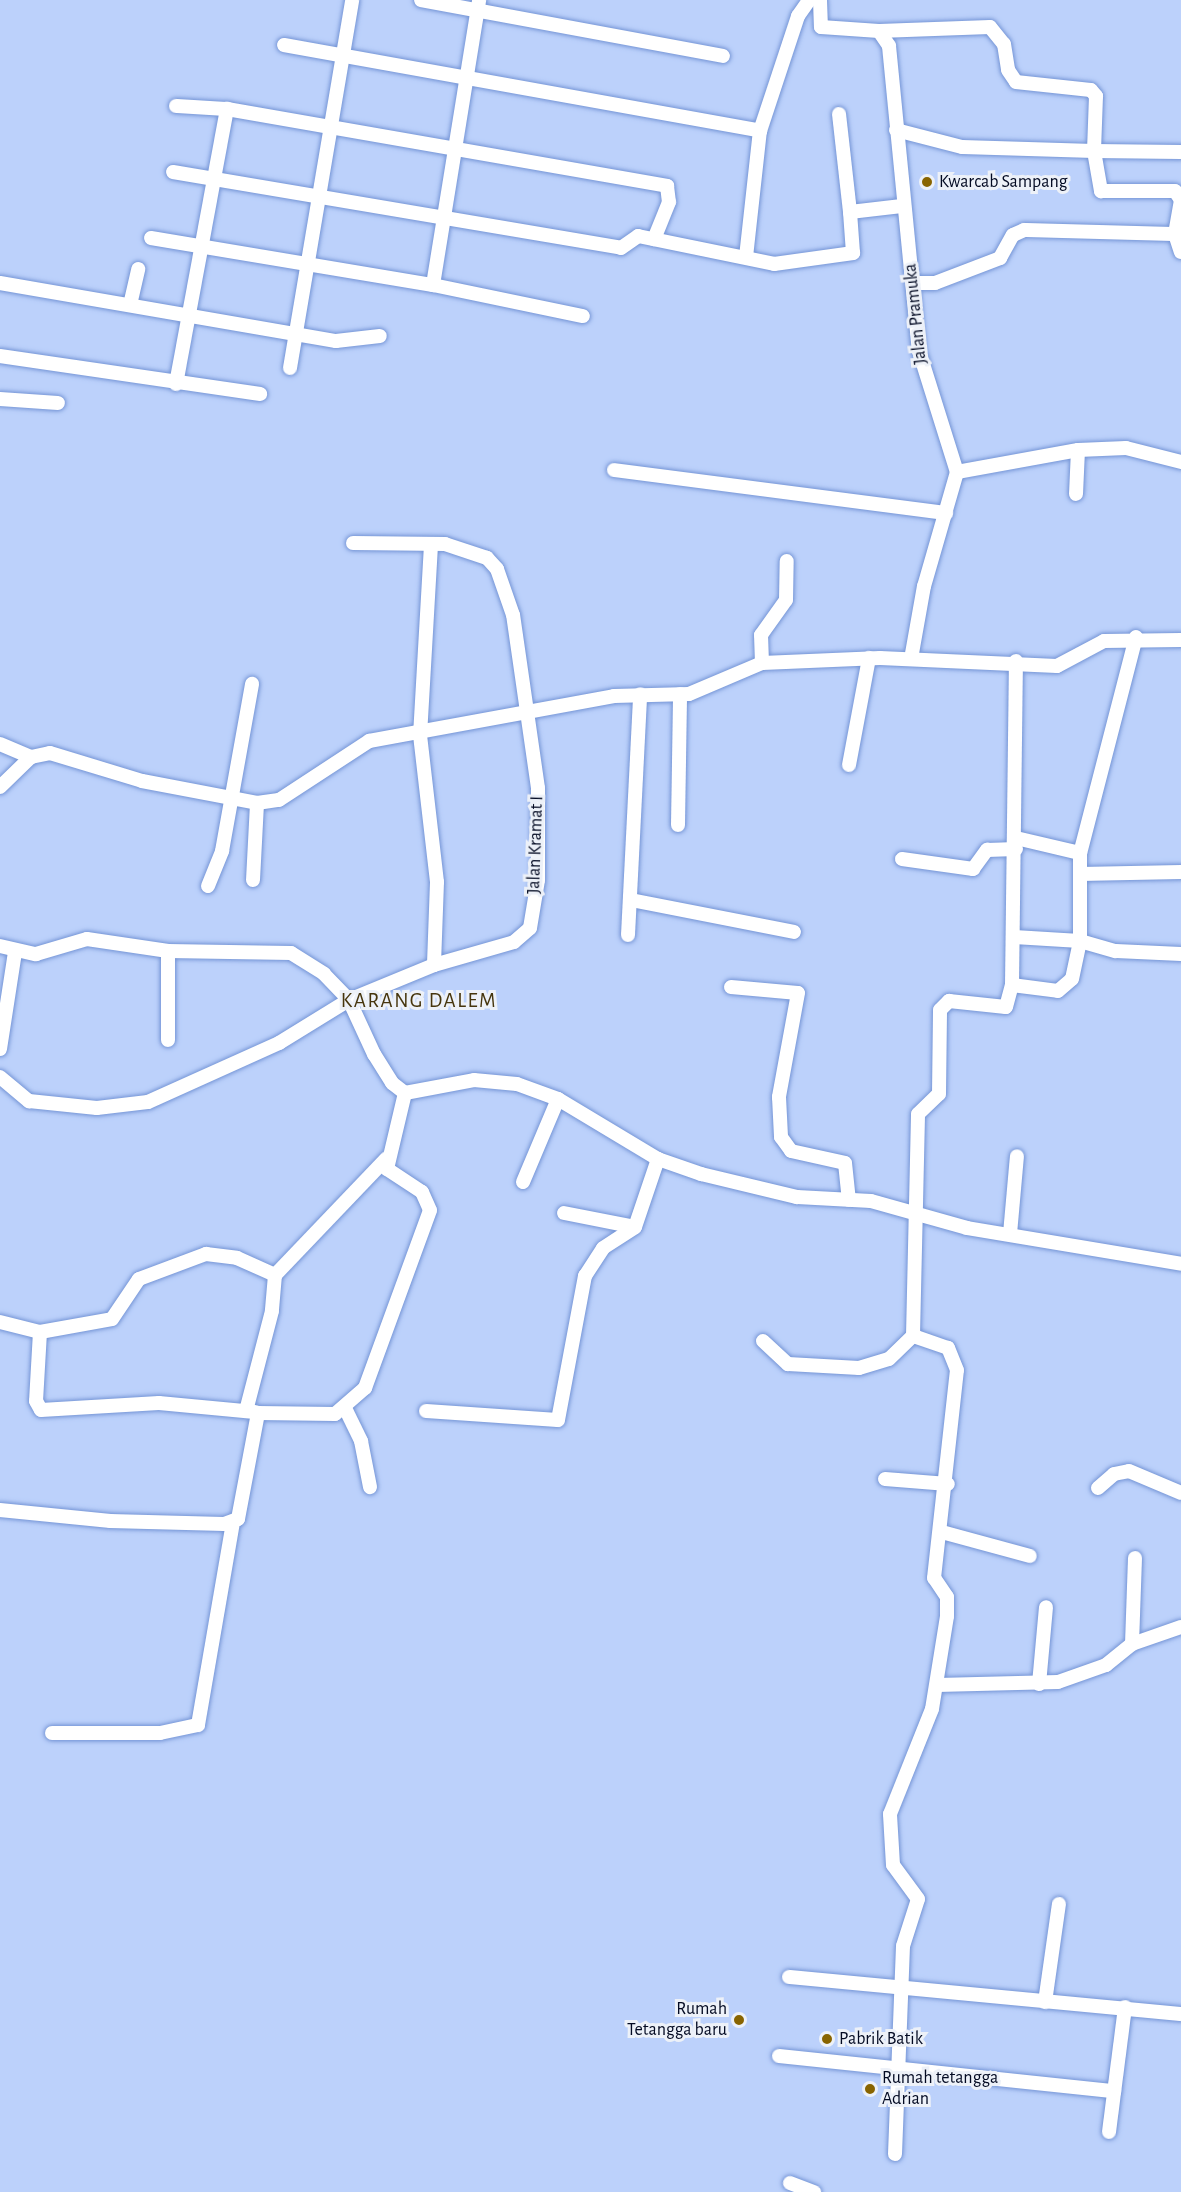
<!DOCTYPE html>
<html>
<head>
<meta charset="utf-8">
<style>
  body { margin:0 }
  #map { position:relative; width:1181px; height:2192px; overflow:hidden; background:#bcd1fb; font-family:"Alegreya Sans",sans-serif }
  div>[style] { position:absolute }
  .roads { filter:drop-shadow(0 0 2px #7595d6) drop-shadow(0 0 2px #7595d6) }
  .minor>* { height:14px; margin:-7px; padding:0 7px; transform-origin:7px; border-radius:7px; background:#fff }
  .dots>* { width:16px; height:16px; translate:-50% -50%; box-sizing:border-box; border:3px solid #edf1f8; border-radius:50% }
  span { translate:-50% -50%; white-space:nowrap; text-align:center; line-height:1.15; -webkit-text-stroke:6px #edf1f8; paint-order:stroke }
  .poi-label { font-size:18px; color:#030a22 }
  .left { translate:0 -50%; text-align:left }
  .right { translate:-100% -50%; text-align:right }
  .street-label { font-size:18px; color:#030a22 }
  .quarter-label { font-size:21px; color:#46350d; letter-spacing:1.5px }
</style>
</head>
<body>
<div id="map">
  <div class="roads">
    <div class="minor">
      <div style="left:421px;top:0;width:307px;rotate:10.5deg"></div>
      <div style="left:820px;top:0;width:27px;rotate:88deg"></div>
      <div style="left:821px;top:27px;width:58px;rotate:3.9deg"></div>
      <div style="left:879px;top:31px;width:18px;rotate:56deg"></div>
      <div style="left:889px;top:46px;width:306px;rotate:84.4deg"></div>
      <div style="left:919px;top:351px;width:127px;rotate:72.6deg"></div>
      <div style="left:957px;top:472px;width:119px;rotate:106.1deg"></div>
      <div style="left:924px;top:586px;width:74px;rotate:100.1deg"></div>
      <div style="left:879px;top:31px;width:111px;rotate:-2.1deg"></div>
      <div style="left:990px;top:27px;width:22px;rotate:51deg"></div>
      <div style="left:1004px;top:44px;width:26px;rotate:81deg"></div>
      <div style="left:1008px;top:70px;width:14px;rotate:56deg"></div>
      <div style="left:1016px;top:82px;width:75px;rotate:6.1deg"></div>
      <div style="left:1091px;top:90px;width:8px;rotate:50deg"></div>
      <div style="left:1096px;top:96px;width:55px;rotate:92.1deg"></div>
      <div style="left:1094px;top:151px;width:87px;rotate:0.7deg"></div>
      <div style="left:284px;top:45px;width:484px;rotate:10.2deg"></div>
      <div style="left:176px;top:106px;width:51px;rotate:3.4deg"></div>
      <div style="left:839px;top:114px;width:99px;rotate:83.6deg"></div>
      <div style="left:896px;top:130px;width:68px;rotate:14.4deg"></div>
      <div style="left:962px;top:147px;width:132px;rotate:1.7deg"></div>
      <div style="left:1094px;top:151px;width:41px;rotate:80.1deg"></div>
      <div style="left:1101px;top:191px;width:74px"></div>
      <div style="left:1175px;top:191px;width:11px;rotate:56deg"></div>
      <div style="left:173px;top:172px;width:454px;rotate:9.6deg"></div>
      <div style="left:621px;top:248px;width:21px;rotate:-35deg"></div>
      <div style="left:638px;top:236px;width:139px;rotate:11.6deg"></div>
      <div style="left:774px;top:264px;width:80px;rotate:-7.9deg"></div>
      <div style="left:853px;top:253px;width:41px;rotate:-94.2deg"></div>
      <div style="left:850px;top:212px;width:52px;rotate:-6.6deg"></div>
      <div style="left:1181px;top:200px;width:35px;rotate:100deg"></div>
      <div style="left:1175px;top:234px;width:19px;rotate:72deg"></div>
      <div style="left:151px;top:238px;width:286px;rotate:9.5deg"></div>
      <div style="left:433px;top:285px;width:153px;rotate:11.7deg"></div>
      <div style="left:746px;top:257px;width:127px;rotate:-83.7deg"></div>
      <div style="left:760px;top:131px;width:121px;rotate:-71.7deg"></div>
      <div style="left:798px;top:16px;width:19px;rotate:-55deg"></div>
      <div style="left:0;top:283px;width:341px;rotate:9.8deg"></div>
      <div style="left:336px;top:341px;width:44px;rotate:-6.5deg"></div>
      <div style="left:913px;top:283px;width:22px"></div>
      <div style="left:935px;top:283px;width:70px;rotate:-21deg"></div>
      <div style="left:1000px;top:258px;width:26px;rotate:-61deg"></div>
      <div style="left:1013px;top:235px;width:12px;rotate:-24deg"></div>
      <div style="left:1024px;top:230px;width:151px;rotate:1.5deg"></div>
      <div style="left:433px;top:285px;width:289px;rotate:-80.8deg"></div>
      <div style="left:130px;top:305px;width:37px;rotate:-77deg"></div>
      <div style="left:0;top:356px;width:263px;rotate:8.3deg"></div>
      <div style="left:290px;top:368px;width:373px;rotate:-80.4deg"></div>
      <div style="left:176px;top:384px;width:280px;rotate:-79.5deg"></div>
      <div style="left:227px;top:109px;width:447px;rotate:9.9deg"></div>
      <div style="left:667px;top:186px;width:16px;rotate:83deg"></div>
      <div style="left:669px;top:202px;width:40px;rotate:112deg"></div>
      <div style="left:0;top:399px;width:58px;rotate:3.9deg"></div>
      <div style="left:1078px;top:450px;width:48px;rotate:-2.4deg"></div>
      <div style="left:1126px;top:448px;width:57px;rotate:14.3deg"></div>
      <div style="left:614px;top:470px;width:335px;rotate:7.4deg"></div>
      <div style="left:957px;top:472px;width:123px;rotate:-10.3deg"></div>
      <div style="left:1078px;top:450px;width:44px;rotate:92.6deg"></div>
      <div style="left:431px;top:545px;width:190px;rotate:93.3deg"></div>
      <div style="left:420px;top:735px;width:148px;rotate:83.4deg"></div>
      <div style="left:437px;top:882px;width:83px;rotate:92.1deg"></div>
      <div style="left:1136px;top:637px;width:223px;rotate:104.5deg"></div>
      <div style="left:1080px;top:853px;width:88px;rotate:90deg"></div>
      <div style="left:1080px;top:941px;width:37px;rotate:16deg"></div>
      <div style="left:1116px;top:951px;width:65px;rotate:2.6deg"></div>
      <div style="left:762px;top:663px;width:28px;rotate:-92deg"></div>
      <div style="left:761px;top:635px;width:43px;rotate:-54.5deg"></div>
      <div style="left:786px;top:600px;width:39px;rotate:-89deg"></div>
      <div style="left:0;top:744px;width:34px;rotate:23deg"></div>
      <div style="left:849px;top:765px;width:109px;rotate:-79.4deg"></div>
      <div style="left:0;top:787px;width:43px;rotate:-44.1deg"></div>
      <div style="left:31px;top:757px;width:19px;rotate:-12deg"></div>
      <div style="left:50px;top:753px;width:96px;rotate:16.9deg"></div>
      <div style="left:142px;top:781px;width:117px;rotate:10.8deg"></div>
      <div style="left:257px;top:803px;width:22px;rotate:-8deg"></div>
      <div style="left:279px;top:800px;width:108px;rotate:-33.2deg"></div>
      <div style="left:369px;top:741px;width:249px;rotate:-10.4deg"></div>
      <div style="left:614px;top:696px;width:75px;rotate:-1.5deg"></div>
      <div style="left:689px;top:694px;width:79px;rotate:-23deg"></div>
      <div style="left:762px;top:663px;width:118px;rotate:-2.4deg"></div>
      <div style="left:880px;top:658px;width:177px;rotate:2.6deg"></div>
      <div style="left:1057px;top:666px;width:53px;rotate:-28deg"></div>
      <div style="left:1104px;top:641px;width:77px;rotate:-0.7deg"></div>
      <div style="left:678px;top:825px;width:131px;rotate:-89.1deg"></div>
      <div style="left:1016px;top:838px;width:66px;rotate:13.2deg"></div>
      <div style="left:902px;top:859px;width:72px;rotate:8deg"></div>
      <div style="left:973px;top:869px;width:24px;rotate:-54deg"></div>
      <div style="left:987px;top:850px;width:29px;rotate:-2deg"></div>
      <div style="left:1080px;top:874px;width:101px;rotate:-1.1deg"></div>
      <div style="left:253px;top:880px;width:77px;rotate:-87deg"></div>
      <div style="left:208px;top:886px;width:38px;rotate:-68deg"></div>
      <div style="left:222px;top:851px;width:170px;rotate:-79.8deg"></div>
      <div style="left:631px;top:900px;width:166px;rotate:11.1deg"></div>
      <div style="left:628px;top:935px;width:241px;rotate:-87.1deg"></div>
      <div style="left:0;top:946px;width:37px;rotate:13deg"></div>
      <div style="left:36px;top:954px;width:53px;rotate:-16.4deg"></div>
      <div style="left:87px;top:939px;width:82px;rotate:8.4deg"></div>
      <div style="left:168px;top:951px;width:123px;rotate:0.9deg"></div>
      <div style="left:291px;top:953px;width:39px;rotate:32deg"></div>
      <div style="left:324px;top:974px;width:36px;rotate:46deg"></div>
      <div style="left:349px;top:1000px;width:60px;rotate:65.2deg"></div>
      <div style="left:374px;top:1054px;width:34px;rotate:58deg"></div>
      <div style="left:392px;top:1083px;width:16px;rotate:38deg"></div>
      <div style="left:405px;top:1093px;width:70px;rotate:-10.7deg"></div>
      <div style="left:474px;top:1080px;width:43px;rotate:5.3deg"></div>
      <div style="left:517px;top:1084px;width:44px;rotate:20.1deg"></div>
      <div style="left:558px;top:1099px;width:117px;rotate:31deg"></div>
      <div style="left:658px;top:1159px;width:46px;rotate:19.2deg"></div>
      <div style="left:701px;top:1174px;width:99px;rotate:13.5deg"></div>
      <div style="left:797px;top:1197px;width:74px;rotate:3.1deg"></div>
      <div style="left:871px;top:1201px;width:100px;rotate:15.7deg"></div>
      <div style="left:967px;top:1228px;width:217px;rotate:9.5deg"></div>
      <div style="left:168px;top:951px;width:89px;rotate:90deg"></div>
      <div style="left:1012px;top:985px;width:46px;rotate:7.4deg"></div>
      <div style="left:1058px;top:991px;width:18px;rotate:-41deg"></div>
      <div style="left:1072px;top:979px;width:39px;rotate:-78deg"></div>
      <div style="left:1080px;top:941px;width:66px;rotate:-176.5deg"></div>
      <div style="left:731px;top:987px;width:67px;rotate:5.1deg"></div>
      <div style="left:798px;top:993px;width:106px;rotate:100.4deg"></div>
      <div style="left:779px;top:1097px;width:40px;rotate:87.1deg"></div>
      <div style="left:781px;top:1137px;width:17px;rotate:54deg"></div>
      <div style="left:791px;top:1151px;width:55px;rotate:12.5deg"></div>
      <div style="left:845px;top:1163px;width:37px;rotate:84deg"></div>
      <div style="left:0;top:1049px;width:98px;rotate:-81.2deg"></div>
      <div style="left:0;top:1077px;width:38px;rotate:40deg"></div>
      <div style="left:29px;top:1101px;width:68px;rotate:5.9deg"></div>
      <div style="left:97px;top:1108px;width:51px;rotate:-6.7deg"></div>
      <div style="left:148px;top:1102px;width:144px;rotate:-24.2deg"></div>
      <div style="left:279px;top:1043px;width:82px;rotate:-31.6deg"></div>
      <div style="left:349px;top:1000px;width:92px;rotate:-22.4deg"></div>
      <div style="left:434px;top:965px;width:83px;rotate:-16deg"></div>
      <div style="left:514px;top:942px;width:21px;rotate:-41deg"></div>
      <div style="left:530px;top:928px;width:49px;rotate:-80.5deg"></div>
      <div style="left:538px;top:880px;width:92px;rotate:-90deg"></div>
      <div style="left:538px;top:788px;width:175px;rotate:-98.2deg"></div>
      <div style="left:513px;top:615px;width:49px;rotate:-109.2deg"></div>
      <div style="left:497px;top:569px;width:15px;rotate:-132deg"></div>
      <div style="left:487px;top:558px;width:44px;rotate:-161.6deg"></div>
      <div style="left:445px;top:544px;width:92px;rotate:-179.4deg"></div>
      <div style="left:523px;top:1182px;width:90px;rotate:-67.1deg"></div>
      <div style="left:564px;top:1213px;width:72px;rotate:11.2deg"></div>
      <div style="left:1010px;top:1234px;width:78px;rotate:-84.9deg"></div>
      <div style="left:275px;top:1275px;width:161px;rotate:-46.3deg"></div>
      <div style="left:0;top:1322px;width:41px;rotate:14deg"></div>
      <div style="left:40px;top:1332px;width:69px;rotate:93.3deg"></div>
      <div style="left:36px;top:1401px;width:10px;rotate:61deg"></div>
      <div style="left:41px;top:1410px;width:118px;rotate:-3.4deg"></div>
      <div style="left:159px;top:1403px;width:96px;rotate:5.4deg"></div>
      <div style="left:40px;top:1332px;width:73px;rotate:-10.2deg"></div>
      <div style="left:112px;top:1319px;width:48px;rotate:-56deg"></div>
      <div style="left:139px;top:1279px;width:72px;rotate:-20.5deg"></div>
      <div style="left:206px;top:1254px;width:31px;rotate:7deg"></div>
      <div style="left:237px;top:1258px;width:42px;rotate:24.1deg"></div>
      <div style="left:275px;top:1275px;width:36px;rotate:95deg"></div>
      <div style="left:272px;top:1311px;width:103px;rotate:104.6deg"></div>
      <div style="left:763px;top:1341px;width:34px;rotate:43deg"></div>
      <div style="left:788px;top:1364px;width:71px;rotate:3.2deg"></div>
      <div style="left:859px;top:1368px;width:31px;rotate:-17deg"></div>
      <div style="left:889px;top:1359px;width:33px;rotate:-44deg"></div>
      <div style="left:913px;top:1336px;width:222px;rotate:-88.7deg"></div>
      <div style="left:918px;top:1114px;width:29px;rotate:-44deg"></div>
      <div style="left:939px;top:1094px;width:84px;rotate:-89.3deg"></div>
      <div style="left:940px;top:1010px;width:13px;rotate:-45deg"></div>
      <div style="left:949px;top:1001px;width:57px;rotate:6deg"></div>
      <div style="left:1006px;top:1007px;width:23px;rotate:-75deg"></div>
      <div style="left:1012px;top:985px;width:324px;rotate:-89.3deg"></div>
      <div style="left:345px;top:1408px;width:37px;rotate:64deg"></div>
      <div style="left:361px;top:1441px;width:47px;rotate:78.9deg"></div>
      <div style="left:426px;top:1411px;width:132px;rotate:3.9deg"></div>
      <div style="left:558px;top:1420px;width:147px;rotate:-79.4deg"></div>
      <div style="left:585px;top:1276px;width:33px;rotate:-57deg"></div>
      <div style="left:603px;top:1248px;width:38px;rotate:-33deg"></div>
      <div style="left:635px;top:1227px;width:72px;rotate:-71.3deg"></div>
      <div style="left:885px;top:1479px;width:63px;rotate:4.5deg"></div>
      <div style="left:1098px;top:1488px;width:21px;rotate:-41deg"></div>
      <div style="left:1114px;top:1474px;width:15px;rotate:-11deg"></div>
      <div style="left:1129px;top:1471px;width:56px;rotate:22.9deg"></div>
      <div style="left:0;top:1510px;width:111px;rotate:5.7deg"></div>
      <div style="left:110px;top:1521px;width:114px;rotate:1.5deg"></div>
      <div style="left:224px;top:1524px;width:15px;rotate:-20deg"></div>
      <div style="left:238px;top:1519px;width:108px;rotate:-79.3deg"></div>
      <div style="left:258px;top:1413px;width:77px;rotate:0.7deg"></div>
      <div style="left:335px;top:1414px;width:40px;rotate:-41deg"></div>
      <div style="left:365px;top:1388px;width:189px;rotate:-69.9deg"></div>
      <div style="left:430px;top:1210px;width:20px;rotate:-114deg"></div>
      <div style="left:422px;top:1192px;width:42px;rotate:-146.7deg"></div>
      <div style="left:387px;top:1169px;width:78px;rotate:-76.7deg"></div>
      <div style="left:942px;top:1532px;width:91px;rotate:15.3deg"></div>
      <div style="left:1132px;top:1644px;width:86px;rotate:-88deg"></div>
      <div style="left:1039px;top:1684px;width:77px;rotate:-84.8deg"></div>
      <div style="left:937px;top:1685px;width:121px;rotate:-1.4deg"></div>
      <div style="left:1058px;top:1682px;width:51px;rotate:-19.5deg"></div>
      <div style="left:1106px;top:1665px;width:33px;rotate:-39deg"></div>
      <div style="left:1132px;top:1644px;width:52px;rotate:-19.1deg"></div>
      <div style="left:52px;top:1733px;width:108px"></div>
      <div style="left:160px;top:1733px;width:39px;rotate:-12deg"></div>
      <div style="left:198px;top:1725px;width:205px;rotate:-80.2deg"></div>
      <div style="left:789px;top:1977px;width:394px;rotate:5.4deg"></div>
      <div style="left:1045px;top:2002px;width:99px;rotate:-81.9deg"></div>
      <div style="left:779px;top:2056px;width:337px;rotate:6deg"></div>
      <div style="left:1109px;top:2132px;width:126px;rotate:-82.7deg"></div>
      <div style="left:895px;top:2154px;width:208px;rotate:-87.8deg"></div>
      <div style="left:903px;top:1946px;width:49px;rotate:-72.3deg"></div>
      <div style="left:918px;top:1899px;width:42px;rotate:-126.3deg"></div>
      <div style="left:893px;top:1865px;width:51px;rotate:-93.4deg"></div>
      <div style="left:890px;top:1814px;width:113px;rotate:-68.2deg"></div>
      <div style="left:932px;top:1709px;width:94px;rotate:-80.8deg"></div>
      <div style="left:947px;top:1616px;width:19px;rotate:-90deg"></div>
      <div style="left:947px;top:1597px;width:23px;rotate:-124deg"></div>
      <div style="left:934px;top:1578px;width:209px;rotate:-83.7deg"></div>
      <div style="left:957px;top:1370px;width:24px;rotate:-112deg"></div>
      <div style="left:948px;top:1348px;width:37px;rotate:-161deg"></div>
      <div style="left:790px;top:2183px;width:26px;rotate:21deg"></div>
    </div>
  </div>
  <div class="dots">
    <div style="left:927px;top:182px;background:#886400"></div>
    <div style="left:739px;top:2020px;background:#886400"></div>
    <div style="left:827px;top:2039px;background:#886400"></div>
    <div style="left:870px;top:2089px;background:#886400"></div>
  </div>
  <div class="poi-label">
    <span class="left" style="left:939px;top:182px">Kwarcab Sampang</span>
    <span class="right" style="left:727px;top:2020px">Rumah<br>Tetangga baru</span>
    <span class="left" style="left:839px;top:2039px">Pabrik Batik</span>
    <span class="left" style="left:882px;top:2089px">Rumah tetangga<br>Adrian</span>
  </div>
  <div class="street-label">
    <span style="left:916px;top:314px;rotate:-96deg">Jalan Pramuka</span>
    <span style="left:536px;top:845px;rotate:-88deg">Jalan Kramat I</span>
  </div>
  <div class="quarter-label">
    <span style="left:419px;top:1001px">KARANG DALEM</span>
  </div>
</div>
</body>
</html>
